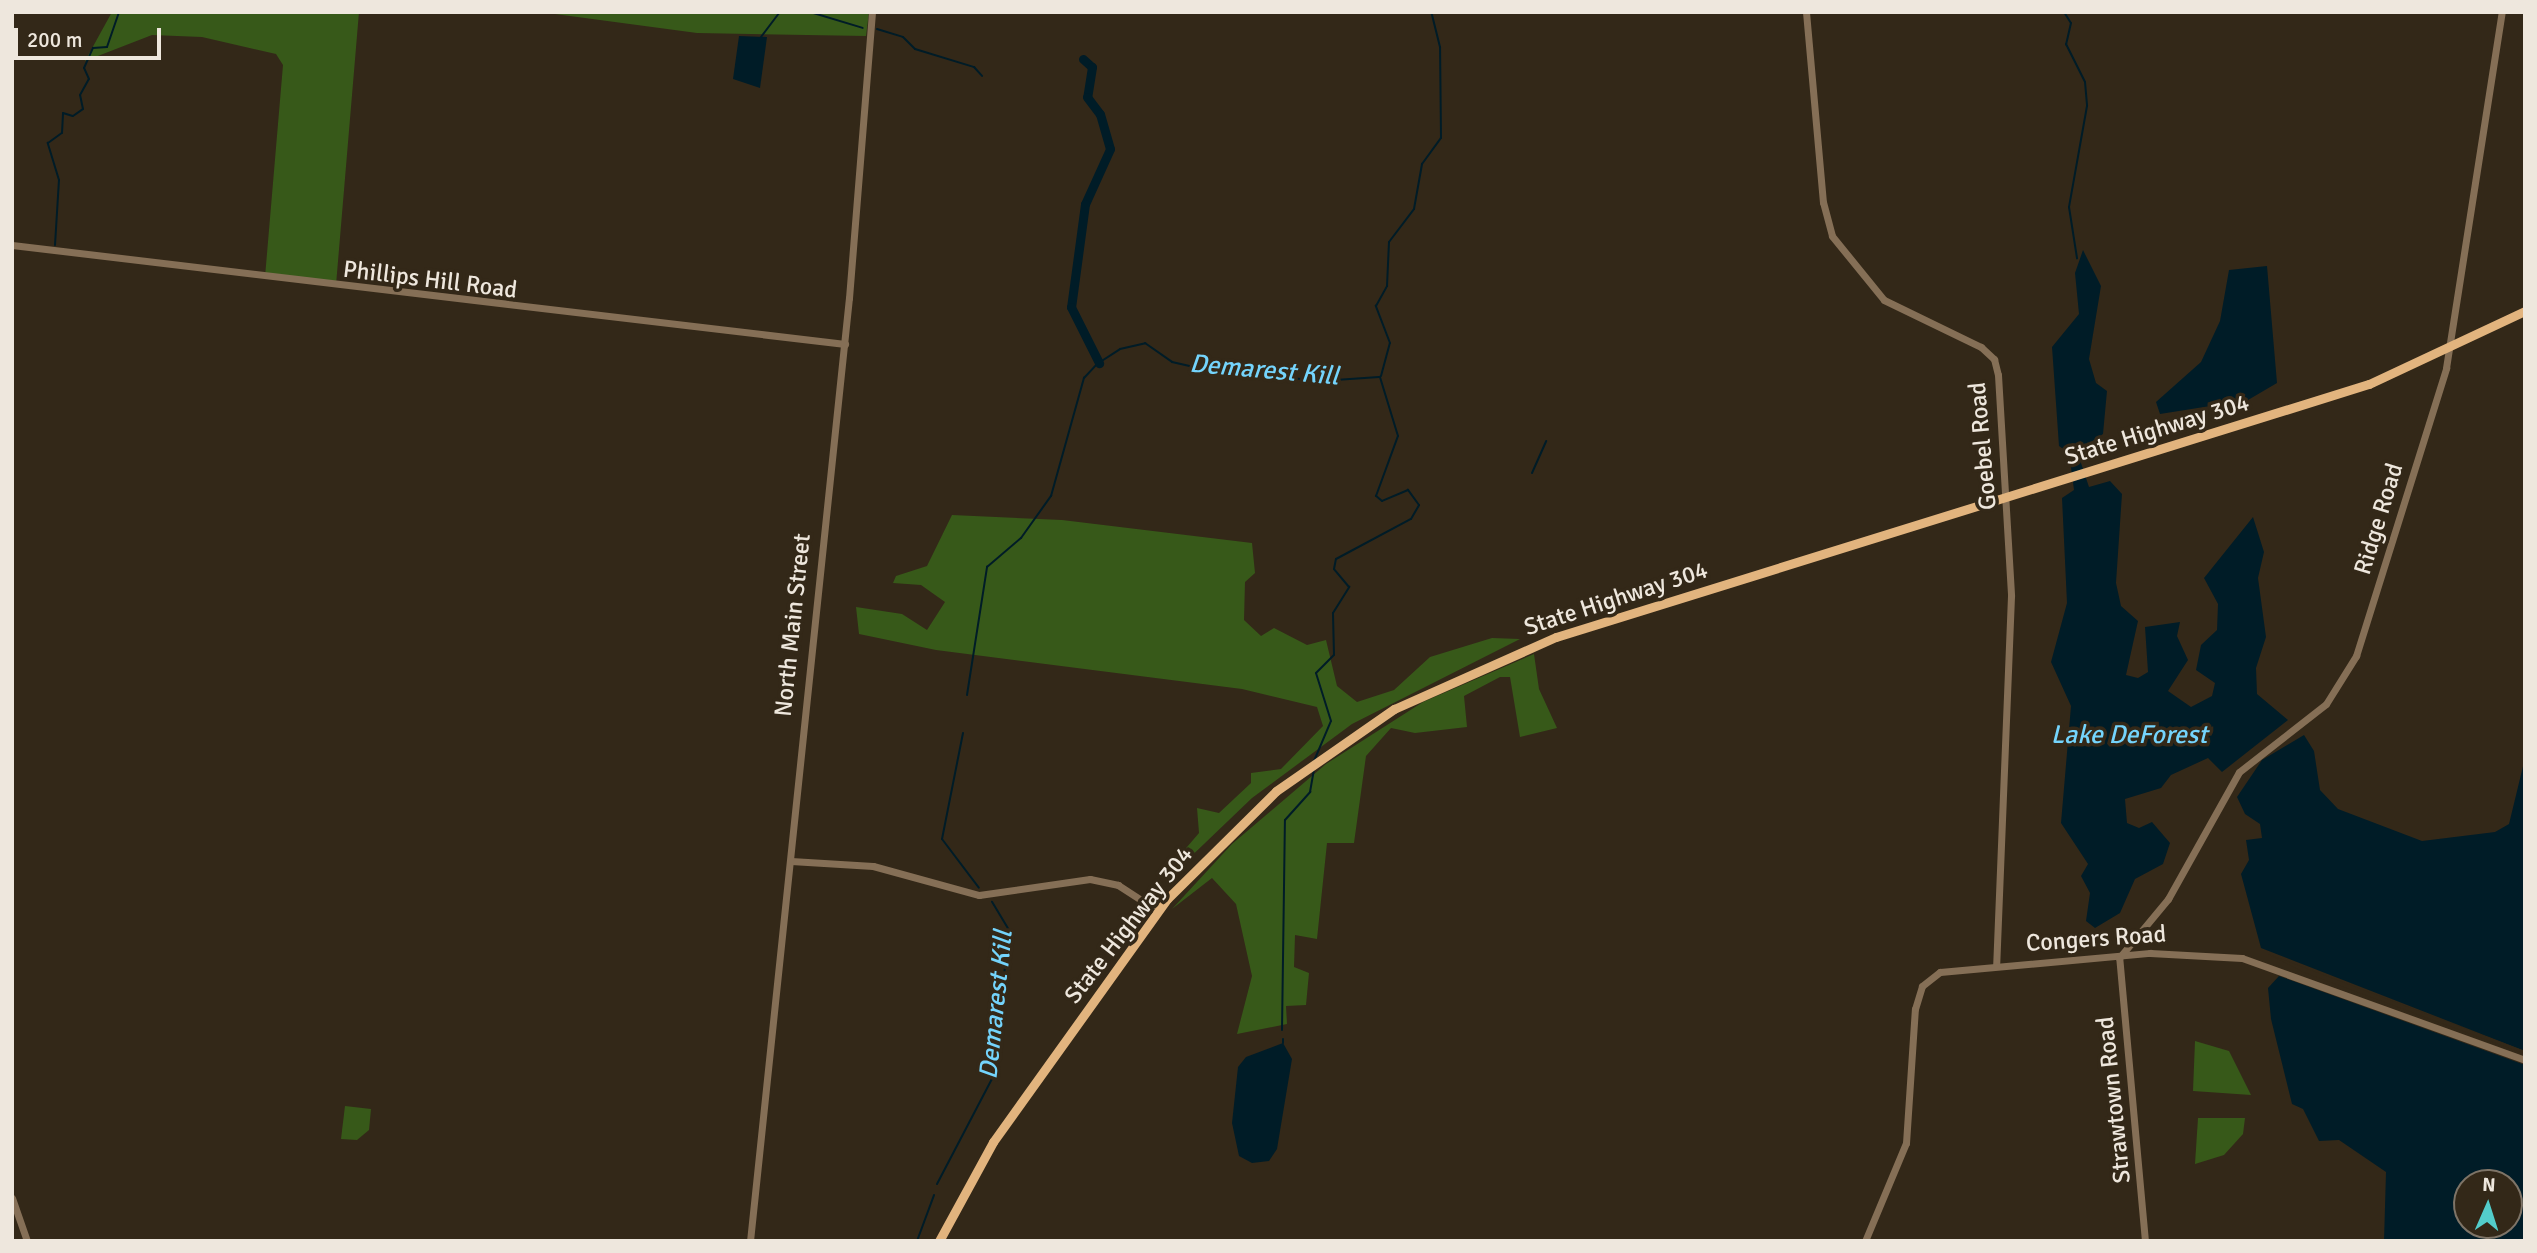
<!DOCTYPE html>
<html>
<head>
<meta charset="utf-8">
<style>
  body { margin:0 }
  #map { position:relative; width:2537px; height:1253px; overflow:hidden; background:#332818; font-family:Signika,sans-serif }
  div>[style] { position:absolute }
  .green>* { inset:0; background:#375919 }
  .water>* { inset:0; background:#001c27 }
  .pier>* { inset:0; background:#332818 }
  .stream>* { height:2px; margin:-1px; padding:0 1px; transform-origin:1px; border-radius:1px; background:#001c27 }
  .river>* { height:9px; margin:-4.5px; padding:0 4.5px; transform-origin:4.5px; border-radius:4.5px; background:#001c27 }
  .tertiary>* { height:7px; margin:-3.5px; padding:0 3.5px; transform-origin:3.5px; border-radius:3.5px; background:#856f56 }
  .primary>* { height:9px; margin:-4.5px; padding:0 4.5px; transform-origin:4.5px; border-radius:4.5px; background:#e2b47e }
  span { translate:-50% -50%; white-space:nowrap; text-align:center; line-height:1.15; -webkit-text-stroke:7px #332818; paint-order:stroke }
  .street-label { font-size:24px; color:#eee7dd }
  .water-label { font-size:26px; color:#74d4fc; font-style:italic }
  .frame { position:absolute; inset:0; border:14px solid #eee7dd; pointer-events:none }
  .north { position:absolute; left:2453px; top:1169px; width:70px; height:70px; box-sizing:border-box; background:#332818; border:2px solid #7e7467; border-radius:50%; rotate:3deg; font-size:19px; font-weight:700; line-height:28px; text-align:center; color:#eee7dd }
  .north::after { content:''; display:block; margin:auto; width:24px; height:32px; background:#53cdcb; clip-path:polygon(50% 0,100% 100%,50% 72%,0 100%) }
  .scale { position:absolute; left:14px; top:28px; width:147px; height:32px; box-sizing:border-box; border:4px solid #eee7dd; border-top:0; padding-left:9px; font-size:21px; line-height:24px; white-space:nowrap; color:#eee7dd; -webkit-text-stroke:5px #332818; paint-order:stroke }
</style>
</head>
<body>
<div id="map">
  <div class="green">
    <div style="clip-path:polygon(112px 12px,359px 12px,336px 285px,265px 277px,283px 65px,276px 54px,202px 37px,152px 35px,85px 61px)"></div>
    <div style="clip-path:polygon(540px 12px,869px 12px,866px 36px,697px 33px)"></div>
    <div style="clip-path:polygon(952px 515px,1062px 520px,1252px 543px,1255px 573px,1245px 582px,1244px 620px,1261px 636px,1274px 628px,1307px 645px,1326px 640px,1337px 686px,1357px 702px,1394px 690px,1430px 657px,1492px 638px,1520px 639px,1352px 724px,1252px 798px,1180px 867px,1169px 868px,1199px 833px,1197px 808px,1219px 813px,1251px 783px,1251px 773px,1281px 769px,1323px 726px,1317px 707px,1242px 689px,936px 650px,859px 634px,856px 607px,902px 614px,927px 630px,945px 602px,921px 585px,893px 583px,896px 576px,927px 566px)"></div>
    <div style="clip-path:polygon(1534px 654px,1539px 689px,1557px 728px,1520px 737px,1510px 677px,1500px 677px,1464px 696px,1467px 727px,1415px 733px,1391px 728px,1366px 756px,1354px 843px,1327px 843px,1317px 939px,1295px 935px,1294px 967px,1309px 973px,1306px 1005px,1286px 1006px,1287px 1024px,1237px 1034px,1252px 976px,1236px 904px,1212px 878px,1172px 909px,1232px 844px,1326px 764px,1423px 702px)"></div>
    <div style="clip-path:polygon(2195px 1041px,2229px 1051px,2251px 1095px,2193px 1091px)"></div>
    <div style="clip-path:polygon(345px 1106px,371px 1109px,369px 1130px,357px 1140px,341px 1139px)"></div>
    <div style="clip-path:polygon(2198px 1118px,2245px 1118px,2243px 1134px,2224px 1155px,2195px 1164px)"></div>
  </div>
  <div class="water">
    <div style="clip-path:polygon(739px 36px,767px 37px,760px 88px,733px 79px)"></div>
    <div style="clip-path:polygon(2083px 250px,2101px 286px,2089px 359px,2096px 383px,2107px 391px,2103px 434px,2077px 451px,2089px 487px,2110px 481px,2122px 494px,2116px 583px,2121px 606px,2138px 621px,2126px 675px,2138px 678px,2148px 672px,2145px 627px,2180px 622px,2177px 636px,2188px 660px,2168px 691px,2191px 707px,2212px 696px,2215px 683px,2196px 670px,2201px 645px,2217px 630px,2218px 604px,2204px 578px,2253px 517px,2264px 552px,2258px 578px,2266px 637px,2256px 668px,2257px 694px,2288px 720px,2222px 772px,2208px 758px,2171px 775px,2161px 788px,2125px 799px,2127px 823px,2139px 828px,2152px 822px,2170px 843px,2163px 864px,2135px 879px,2120px 913px,2095px 928px,2086px 921px,2090px 893px,2081px 876px,2088px 864px,2061px 823px,2071px 706px,2051px 662px,2067px 603px,2062px 498px,2074px 490px,2069px 453px,2059px 446px,2052px 347px,2079px 314px,2075px 273px)"></div>
    <div style="clip-path:polygon(2267px 266px,2277px 383px,2248px 400px,2160px 414px,2156px 402px,2201px 362px,2220px 321px,2229px 270px)"></div>
    <div style="clip-path:polygon(2304px 735px,2314px 751px,2320px 790px,2338px 809px,2422px 841px,2495px 832px,2509px 824px,2525px 758px,2525px 1051px,2261px 948px,2241px 874px,2249px 860px,2246px 840px,2262px 838px,2260px 824px,2245px 814px,2237px 797px,2262px 760px)"></div>
    <div style="clip-path:polygon(evenodd,2279px 976px,2525px 1065px,2525px 1241px,2384px 1241px,2386px 1172px,2339px 1140px,2319px 1141px,2303px 1109px,2292px 1104px,2271px 1019px,2268px 988px,2279px 976px,2467px 1183px,2509px 1183px,2509px 1225px,2467px 1225px,2467px 1183px)"></div>
    <div style="clip-path:polygon(1283px 1043px,1292px 1059px,1277px 1149px,1269px 1161px,1252px 1163px,1239px 1156px,1232px 1123px,1238px 1067px,1246px 1057px)"></div>
  </div>
  <div class="pier">
    <div style="clip-path:polygon(2268px 954px,2525px 1051px,2525px 1054px,2303px 972px)"></div>
  </div>
  <div class="stream">
    <div style="left:810px;top:12px;width:55px;rotate:16.8deg"></div>
    <div style="left:2064px;top:12px;width:13px;rotate:58deg"></div>
    <div style="left:2071px;top:23px;width:22px;rotate:103deg"></div>
    <div style="left:2066px;top:44px;width:42px;rotate:63.4deg"></div>
    <div style="left:2085px;top:82px;width:24px;rotate:85deg"></div>
    <div style="left:2087px;top:106px;width:103px;rotate:100.1deg"></div>
    <div style="left:2069px;top:207px;width:52px;rotate:81.1deg"></div>
    <div style="left:877px;top:29px;width:27px;rotate:17deg"></div>
    <div style="left:903px;top:37px;width:17px;rotate:45deg"></div>
    <div style="left:915px;top:49px;width:62px;rotate:17deg"></div>
    <div style="left:974px;top:67px;width:12px;rotate:48deg"></div>
    <div style="left:761px;top:37px;width:31px;rotate:-53deg"></div>
    <div style="left:55px;top:245px;width:65px;rotate:-86.5deg"></div>
    <div style="left:59px;top:180px;width:39px;rotate:-107deg"></div>
    <div style="left:48px;top:143px;width:17px;rotate:-36deg"></div>
    <div style="left:62px;top:133px;width:20px;rotate:-87deg"></div>
    <div style="left:63px;top:113px;width:10px;rotate:17deg"></div>
    <div style="left:73px;top:116px;width:12px;rotate:-35deg"></div>
    <div style="left:83px;top:109px;width:14px;rotate:-102deg"></div>
    <div style="left:80px;top:95px;width:18px;rotate:-61deg"></div>
    <div style="left:89px;top:79px;width:12px;rotate:-114deg"></div>
    <div style="left:84px;top:68px;width:22px;rotate:-66deg"></div>
    <div style="left:93px;top:48px;width:14px;rotate:-4deg"></div>
    <div style="left:107px;top:47px;width:37px;rotate:-71deg"></div>
    <div style="left:1381px;top:376px;width:34px;rotate:-75deg"></div>
    <div style="left:1390px;top:343px;width:40px;rotate:-111deg"></div>
    <div style="left:1376px;top:306px;width:23px;rotate:-61deg"></div>
    <div style="left:1387px;top:286px;width:44px;rotate:-87.4deg"></div>
    <div style="left:1389px;top:242px;width:41px;rotate:-52.9deg"></div>
    <div style="left:1414px;top:209px;width:46px;rotate:-79.9deg"></div>
    <div style="left:1422px;top:164px;width:32px;rotate:-54deg"></div>
    <div style="left:1441px;top:138px;width:91px;rotate:-90.6deg"></div>
    <div style="left:1440px;top:47px;width:36px;rotate:-104deg"></div>
    <div style="left:1532px;top:473px;width:35px;rotate:-66deg"></div>
    <div style="left:967px;top:695px;width:130px;rotate:-81.1deg"></div>
    <div style="left:987px;top:567px;width:45px;rotate:-40.5deg"></div>
    <div style="left:1021px;top:538px;width:52px;rotate:-54.5deg"></div>
    <div style="left:1051px;top:496px;width:123px;rotate:-74.4deg"></div>
    <div style="left:1084px;top:378px;width:19px;rotate:-47deg"></div>
    <div style="left:1097px;top:364px;width:27px;rotate:-33deg"></div>
    <div style="left:1120px;top:349px;width:26px;rotate:-13deg"></div>
    <div style="left:1145px;top:343px;width:33px;rotate:35deg"></div>
    <div style="left:1172px;top:362px;width:36px;rotate:13deg"></div>
    <div style="left:1207px;top:370px;width:115px;rotate:5.5deg"></div>
    <div style="left:1321px;top:381px;width:58px;rotate:-3.9deg"></div>
    <div style="left:963px;top:733px;width:108px;rotate:101.2deg"></div>
    <div style="left:942px;top:839px;width:61px;rotate:52.9deg"></div>
    <div style="left:1314px;top:761px;width:43px;rotate:-67deg"></div>
    <div style="left:1331px;top:721px;width:50px;rotate:-107.4deg"></div>
    <div style="left:1316px;top:673px;width:25px;rotate:-45deg"></div>
    <div style="left:1334px;top:655px;width:42px;rotate:-91.4deg"></div>
    <div style="left:1333px;top:613px;width:31px;rotate:-58deg"></div>
    <div style="left:1349px;top:587px;width:23px;rotate:-130deg"></div>
    <div style="left:1334px;top:569px;width:10px;rotate:-79deg"></div>
    <div style="left:1336px;top:559px;width:85px;rotate:-28.1deg"></div>
    <div style="left:1411px;top:519px;width:16px;rotate:-60deg"></div>
    <div style="left:1419px;top:505px;width:19px;rotate:-126deg"></div>
    <div style="left:1408px;top:490px;width:28px;rotate:157deg"></div>
    <div style="left:1382px;top:501px;width:8px;rotate:-140deg"></div>
    <div style="left:1376px;top:496px;width:64px;rotate:-69.9deg"></div>
    <div style="left:1398px;top:436px;width:62px;rotate:-107deg"></div>
    <div style="left:1282px;top:1030px;width:210px;rotate:-89.2deg"></div>
    <div style="left:1285px;top:820px;width:38px;rotate:-48deg"></div>
    <div style="left:1310px;top:792px;width:22px;rotate:-80deg"></div>
    <div style="left:1283px;top:1039px;width:4px;rotate:90deg"></div>
    <div style="left:937px;top:1184px;width:121px;rotate:-62.4deg"></div>
    <div style="left:993px;top:1077px;width:148px;rotate:-83.8deg"></div>
    <div style="left:1009px;top:930px;width:33px;rotate:-121deg"></div>
    <div style="left:917px;top:1241px;width:49px;rotate:-69.7deg"></div>
  </div>
  <div class="river">
    <div style="left:1083px;top:59px;width:12px;rotate:42deg"></div>
    <div style="left:1092px;top:67px;width:30px;rotate:99deg"></div>
    <div style="left:1087px;top:97px;width:21px;rotate:53deg"></div>
    <div style="left:1100px;top:114px;width:36px;rotate:74deg"></div>
    <div style="left:1110px;top:149px;width:60px;rotate:114.4deg"></div>
    <div style="left:1085px;top:204px;width:104px;rotate:97.7deg"></div>
    <div style="left:1071px;top:307px;width:63px;rotate:63.4deg"></div>
  </div>
  <div class="tertiary">
    <div style="left:1806px;top:12px;width:191px;rotate:84.9deg"></div>
    <div style="left:1823px;top:202px;width:35px;rotate:75deg"></div>
    <div style="left:1832px;top:236px;width:82px;rotate:50.9deg"></div>
    <div style="left:1884px;top:300px;width:108px;rotate:25.9deg"></div>
    <div style="left:1981px;top:347px;width:18px;rotate:43deg"></div>
    <div style="left:1994px;top:359px;width:16px;rotate:76deg"></div>
    <div style="left:1998px;top:375px;width:221px;rotate:86.6deg"></div>
    <div style="left:2011px;top:596px;width:369px;rotate:92.3deg"></div>
    <div style="left:12px;top:245px;width:839px;rotate:6.78deg"></div>
    <div style="left:791px;top:861px;width:82px;rotate:3.5deg"></div>
    <div style="left:873px;top:866px;width:110px;rotate:15.3deg"></div>
    <div style="left:979px;top:895px;width:112px;rotate:-8.2deg"></div>
    <div style="left:1090px;top:879px;width:29px;rotate:12deg"></div>
    <div style="left:1118px;top:885px;width:48px;rotate:33deg"></div>
    <div style="left:12px;top:1198px;width:46px;rotate:70.8deg"></div>
    <div style="left:750px;top:1241px;width:948px;rotate:-84.01deg"></div>
    <div style="left:849px;top:298px;width:287px;rotate:-85.4deg"></div>
    <div style="left:1865px;top:1241px;width:106px;rotate:-67.3deg"></div>
    <div style="left:1906px;top:1143px;width:134px;rotate:-86.2deg"></div>
    <div style="left:1915px;top:1009px;width:24px;rotate:-73deg"></div>
    <div style="left:1922px;top:986px;width:23px;rotate:-38deg"></div>
    <div style="left:1940px;top:972px;width:211px;rotate:-5.2deg"></div>
    <div style="left:2150px;top:953px;width:92px;rotate:3.1deg"></div>
    <div style="left:2242px;top:958px;width:301px;rotate:19.8deg"></div>
    <div style="left:2145px;top:1241px;width:284px;rotate:-95.2deg"></div>
    <div style="left:2119px;top:958px;width:77px;rotate:-50.3deg"></div>
    <div style="left:2168px;top:899px;width:145px;rotate:-60.8deg"></div>
    <div style="left:2239px;top:772px;width:110px;rotate:-38deg"></div>
    <div style="left:2326px;top:704px;width:57px;rotate:-58deg"></div>
    <div style="left:2356px;top:656px;width:302px;rotate:-72.6deg"></div>
    <div style="left:2446px;top:368px;width:360px;rotate:-81.1deg"></div>
  </div>
  <div class="primary">
    <div style="left:939px;top:1241px;width:113px;rotate:-61.4deg"></div>
    <div style="left:993px;top:1142px;width:299px;rotate:-54.4deg"></div>
    <div style="left:1167px;top:899px;width:153px;rotate:-44.7deg"></div>
    <div style="left:1276px;top:791px;width:144px;rotate:-34.8deg"></div>
    <div style="left:1394px;top:709px;width:177px;rotate:-24deg"></div>
    <div style="left:1556px;top:637px;width:851px;rotate:-17.29deg"></div>
    <div style="left:2369px;top:384px;width:172px;rotate:-25.1deg"></div>
  </div>
  <div class="street-label">
    <span style="left:430px;top:280px;rotate:7deg">Phillips Hill Road</span>
    <span style="left:2157px;top:430px;rotate:-17deg">State Highway 304</span>
    <span style="left:1983px;top:446px;rotate:-95deg">Goebel Road</span>
    <span style="left:2379px;top:519px;rotate:-73deg">Ridge Road</span>
    <span style="left:1616px;top:599px;rotate:-18deg">State Highway 304</span>
    <span style="left:793px;top:625px;rotate:-84deg">North Main Street</span>
    <span style="left:1129px;top:925px;rotate:-52deg">State Highway 304</span>
    <span style="left:2096px;top:939px;rotate:-4deg">Congers Road</span>
    <span style="left:2114px;top:1100px;rotate:-96deg">Strawtown Road</span>
  </div>
  <div class="water-label">
    <span style="left:1264px;top:371px;rotate:5deg">Demarest Kill</span>
    <span style="left:2129px;top:736px">Lake DeForest</span>
    <span style="left:997px;top:1005px;rotate:-84deg">Demarest Kill</span>
  </div>
  <div class="frame"></div>
  <div class="north">N</div>
  <div class="scale">200 m</div>
</div>
</body>
</html>
